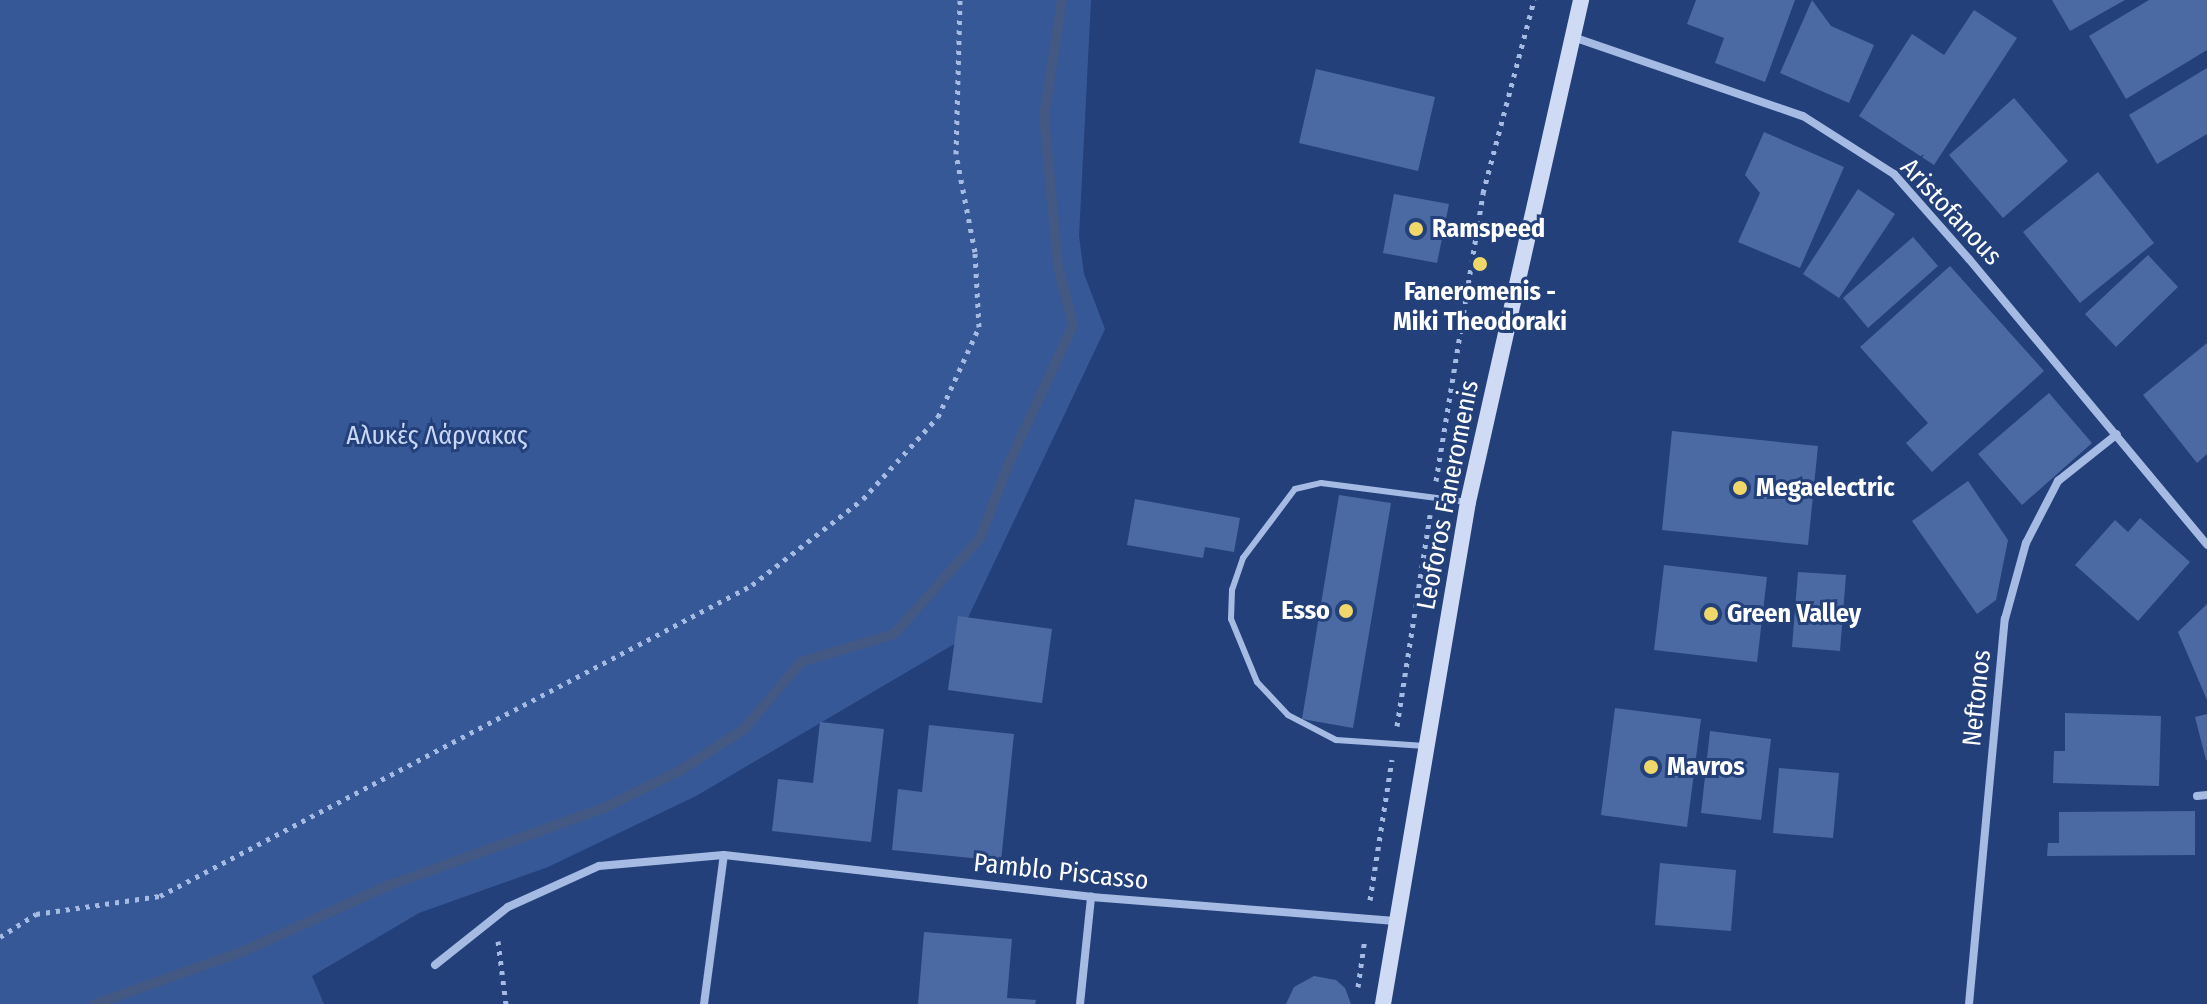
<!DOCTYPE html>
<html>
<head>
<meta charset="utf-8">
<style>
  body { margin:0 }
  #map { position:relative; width:2207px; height:1004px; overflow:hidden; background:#23407a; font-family:"Fira Sans Condensed",sans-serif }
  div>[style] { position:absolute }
  .green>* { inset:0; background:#375897 }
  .stream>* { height:10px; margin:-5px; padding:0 5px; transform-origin:5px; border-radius:5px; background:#435883 }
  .building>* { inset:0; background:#4b69a3 }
  .path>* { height:5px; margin-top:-2.5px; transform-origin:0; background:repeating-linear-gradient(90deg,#a6bbe4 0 4px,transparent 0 10px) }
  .service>* { height:6px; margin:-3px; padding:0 3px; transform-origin:3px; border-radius:3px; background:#a6bbe4 }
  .minor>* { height:8px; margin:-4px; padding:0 4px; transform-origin:4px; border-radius:4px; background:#a6bbe4 }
  .secondary>* { height:16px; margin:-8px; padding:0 8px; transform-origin:8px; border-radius:8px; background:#cfdbf4 }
  .dots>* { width:22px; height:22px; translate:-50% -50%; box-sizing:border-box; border:4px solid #23407a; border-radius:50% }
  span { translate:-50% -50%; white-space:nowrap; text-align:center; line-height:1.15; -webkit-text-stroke:6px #23407a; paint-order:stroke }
  .street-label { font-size:26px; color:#fff }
  .poi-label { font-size:26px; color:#fff; font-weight:700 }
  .left { translate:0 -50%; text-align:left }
  .right { translate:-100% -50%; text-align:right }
  .park-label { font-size:26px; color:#c8d7f4 }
</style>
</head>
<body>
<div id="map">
  <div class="green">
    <div style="clip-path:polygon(0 0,1091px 0,1079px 236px,1084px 274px,1105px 329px,956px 643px,696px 796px,548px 867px,419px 913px,312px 976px,324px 1004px,0 1004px)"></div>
  </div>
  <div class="stream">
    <div style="left:95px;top:1004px;width:158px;rotate:-19.6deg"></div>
    <div style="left:244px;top:951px;width:157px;rotate:-24.4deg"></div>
    <div style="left:387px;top:886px;width:231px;rotate:-19.8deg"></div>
    <div style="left:604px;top:808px;width:86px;rotate:-26.3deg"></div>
    <div style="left:681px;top:770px;width:75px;rotate:-33.1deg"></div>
    <div style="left:744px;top:729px;width:88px;rotate:-49.6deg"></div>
    <div style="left:801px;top:662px;width:97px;rotate:-16.8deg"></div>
    <div style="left:894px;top:634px;width:129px;rotate:-48.1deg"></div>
    <div style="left:980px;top:538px;width:80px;rotate:-68.9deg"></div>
    <div style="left:1009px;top:463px;width:152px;rotate:-65.1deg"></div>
    <div style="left:1073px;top:325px;width:60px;rotate:-104.5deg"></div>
    <div style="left:1058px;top:267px;width:151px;rotate:-95.3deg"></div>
    <div style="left:1044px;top:117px;width:118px;rotate:-81.3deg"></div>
  </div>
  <div class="building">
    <div style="clip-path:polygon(1696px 0,1795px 0,1765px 82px,1715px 63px,1724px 38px,1687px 24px)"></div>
    <div style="clip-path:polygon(1812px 0,1831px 26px,1874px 45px,1849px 103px,1780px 73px)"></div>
    <div style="clip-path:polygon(2052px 0,2125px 0,2070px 31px)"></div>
    <div style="clip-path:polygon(2149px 0,2207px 0,2207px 50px,2126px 99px,2089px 36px)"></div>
    <div style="clip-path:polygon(1974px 10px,2017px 38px,1934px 165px,1859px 116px,1912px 34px,1944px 55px)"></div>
    <div style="clip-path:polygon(2207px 68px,2207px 134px,2157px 164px,2129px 115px)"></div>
    <div style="clip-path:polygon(1316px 69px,1435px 97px,1418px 171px,1299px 143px)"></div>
    <div style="clip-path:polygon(2014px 98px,2068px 161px,2003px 218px,1949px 155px)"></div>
    <div style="clip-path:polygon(1764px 132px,1844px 167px,1800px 268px,1738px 242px,1760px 193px,1745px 175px)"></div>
    <div style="clip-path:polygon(2098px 172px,2154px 243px,2080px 303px,2023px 232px)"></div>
    <div style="clip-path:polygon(1858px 189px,1895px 214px,1839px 298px,1803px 274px)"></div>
    <div style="clip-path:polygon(1394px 194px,1449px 204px,1437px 263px,1383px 253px)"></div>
    <div style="clip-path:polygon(1913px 237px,1938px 266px,1868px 328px,1843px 298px)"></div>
    <div style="clip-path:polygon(2148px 255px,2178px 287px,2116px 347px,2085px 314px)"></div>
    <div style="clip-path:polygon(1950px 266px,2044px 371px,1932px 472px,1906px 443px,1928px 423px,1860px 347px)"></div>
    <div style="clip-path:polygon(2207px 343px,2207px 454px,2197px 463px,2143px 395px)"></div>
    <div style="clip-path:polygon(2049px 393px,2092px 443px,2022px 505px,1978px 454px)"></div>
    <div style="clip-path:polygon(1672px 431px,1818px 446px,1808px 545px,1662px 530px)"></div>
    <div style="clip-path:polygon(1968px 481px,2008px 540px,1996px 600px,1977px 614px,1912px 521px)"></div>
    <div style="clip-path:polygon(1339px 495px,1391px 503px,1353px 728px,1302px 719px)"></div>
    <div style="clip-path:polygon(1135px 499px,1240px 518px,1234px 552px,1205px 547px,1203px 558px,1127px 545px)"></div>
    <div style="clip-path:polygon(2140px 518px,2190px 562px,2138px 621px,2075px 565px,2115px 520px,2128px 532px)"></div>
    <div style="clip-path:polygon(1664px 565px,1767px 577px,1757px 662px,1654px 650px)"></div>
    <div style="clip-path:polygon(1798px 572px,1846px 575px,1840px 651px,1792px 647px)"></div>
    <div style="clip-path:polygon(2207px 604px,2207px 700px,2178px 632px)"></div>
    <div style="clip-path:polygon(958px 616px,1052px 629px,1042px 703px,948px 690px)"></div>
    <div style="clip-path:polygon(1615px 708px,1701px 719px,1687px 827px,1601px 815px)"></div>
    <div style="clip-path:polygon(2065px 713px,2161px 716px,2159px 786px,2053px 783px,2054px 751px,2065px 751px)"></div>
    <div style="clip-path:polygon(2207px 714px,2207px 760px,2206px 760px,2195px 717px)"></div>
    <div style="clip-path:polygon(820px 722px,884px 729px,871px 842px,772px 831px,778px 779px,813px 783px)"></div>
    <div style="clip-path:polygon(929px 725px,1014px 734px,1001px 861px,892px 850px,898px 789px,922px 792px)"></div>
    <div style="clip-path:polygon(1710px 731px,1771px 739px,1761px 820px,1701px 813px)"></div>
    <div style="clip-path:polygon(1779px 768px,1839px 773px,1833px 838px,1773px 833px)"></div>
    <div style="clip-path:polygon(2195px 811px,2195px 855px,2047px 856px,2048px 843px,2059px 843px,2059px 812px)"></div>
    <div style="clip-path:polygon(1660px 863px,1736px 870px,1731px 931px,1655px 925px)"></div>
    <div style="clip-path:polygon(924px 932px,1012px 939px,1007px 998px,1036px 1000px,1035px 1004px,918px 1004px)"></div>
    <div style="clip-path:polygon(1314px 976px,1336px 980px,1345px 988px,1351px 1004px,1286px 1004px,1294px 987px)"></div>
  </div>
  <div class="path">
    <div style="left:1436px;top:481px;width:292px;rotate:-80.7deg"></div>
    <div style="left:1483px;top:193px;width:200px;rotate:-75.2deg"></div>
    <div style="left:1397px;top:726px;width:214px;rotate:-81.1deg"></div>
    <div style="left:1370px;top:900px;width:142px;rotate:-81.1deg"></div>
    <div style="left:0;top:937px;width:43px;rotate:-32.6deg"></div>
    <div style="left:36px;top:914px;width:125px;rotate:-8.3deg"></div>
    <div style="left:160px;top:896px;width:669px;rotate:-27.71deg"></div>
    <div style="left:752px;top:585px;width:140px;rotate:-37.8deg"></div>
    <div style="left:863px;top:499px;width:111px;rotate:-47.6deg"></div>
    <div style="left:938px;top:417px;width:99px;rotate:-65.5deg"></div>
    <div style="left:979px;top:327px;width:75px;rotate:-93.1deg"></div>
    <div style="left:975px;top:252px;width:100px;rotate:-101deg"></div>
    <div style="left:956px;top:154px;width:154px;rotate:-88.5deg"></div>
    <div style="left:498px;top:941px;width:64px;rotate:82.8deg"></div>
    <div style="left:1358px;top:987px;width:49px;rotate:-81.9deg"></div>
  </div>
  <div class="service">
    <div style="left:1425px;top:746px;width:89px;rotate:-176.1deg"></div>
    <div style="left:1336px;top:740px;width:54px;rotate:-152.5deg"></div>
    <div style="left:1288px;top:715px;width:45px;rotate:-133.2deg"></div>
    <div style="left:1257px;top:682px;width:68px;rotate:-112.4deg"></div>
    <div style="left:1231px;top:619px;width:29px;rotate:-88deg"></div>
    <div style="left:1232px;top:590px;width:34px;rotate:-71deg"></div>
    <div style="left:1243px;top:558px;width:86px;rotate:-53deg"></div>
    <div style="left:1295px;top:489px;width:27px;rotate:-13deg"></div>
    <div style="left:1321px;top:483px;width:148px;rotate:7.4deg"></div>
  </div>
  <div class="minor">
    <div style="left:1573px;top:37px;width:243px;rotate:19deg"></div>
    <div style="left:1803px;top:116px;width:108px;rotate:32.5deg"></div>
    <div style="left:1894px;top:174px;width:113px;rotate:48.6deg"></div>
    <div style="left:1969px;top:259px;width:372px;rotate:50.2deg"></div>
    <div style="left:2197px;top:796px;width:10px;rotate:-6deg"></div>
    <div style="left:435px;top:965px;width:93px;rotate:-38.5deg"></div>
    <div style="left:508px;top:907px;width:100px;rotate:-24.3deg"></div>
    <div style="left:599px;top:866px;width:125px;rotate:-5deg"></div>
    <div style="left:724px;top:855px;width:369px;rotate:6.5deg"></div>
    <div style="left:1091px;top:897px;width:305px;rotate:4.5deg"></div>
    <div style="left:704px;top:1004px;width:150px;rotate:-82.4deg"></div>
    <div style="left:1080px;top:1004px;width:108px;rotate:-84.1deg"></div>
    <div style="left:1969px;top:1004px;width:387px;rotate:-84.7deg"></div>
    <div style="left:2005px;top:619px;width:79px;rotate:-74.6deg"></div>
    <div style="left:2026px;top:543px;width:70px;rotate:-62.7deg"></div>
    <div style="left:2058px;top:481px;width:75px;rotate:-38.5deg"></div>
  </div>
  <div class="secondary">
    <div style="left:1383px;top:1004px;width:509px;rotate:-80.39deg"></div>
    <div style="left:1468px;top:502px;width:515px;rotate:-77.31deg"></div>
  </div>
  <div class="dots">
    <div style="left:1416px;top:229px;background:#efd769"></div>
    <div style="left:1480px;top:264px;background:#efd769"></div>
    <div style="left:1740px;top:488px;background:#efd769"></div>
    <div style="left:1346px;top:611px;background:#efd769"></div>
    <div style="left:1711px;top:614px;background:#efd769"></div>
    <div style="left:1651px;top:767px;background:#efd769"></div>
  </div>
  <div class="street-label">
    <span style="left:1951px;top:212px;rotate:47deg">Aristofanous</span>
    <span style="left:1448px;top:495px;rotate:-79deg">Leoforos Faneromenis</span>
    <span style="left:1977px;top:698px;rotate:-84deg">Neftonos</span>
    <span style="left:1061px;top:872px;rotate:6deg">Pamblo Piscasso</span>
  </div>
  <div class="poi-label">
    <span class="left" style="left:1432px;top:229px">Ramspeed</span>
    <span style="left:1480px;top:307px">Faneromenis -<br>Miki Theodoraki</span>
    <span class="left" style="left:1756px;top:488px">Megaelectric</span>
    <span class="right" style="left:1330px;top:611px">Esso</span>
    <span class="left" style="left:1727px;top:614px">Green Valley</span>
    <span class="left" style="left:1667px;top:767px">Mavros</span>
  </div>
  <div class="park-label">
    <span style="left:437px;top:436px">Αλυκές Λάρνακας</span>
  </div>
</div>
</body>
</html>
